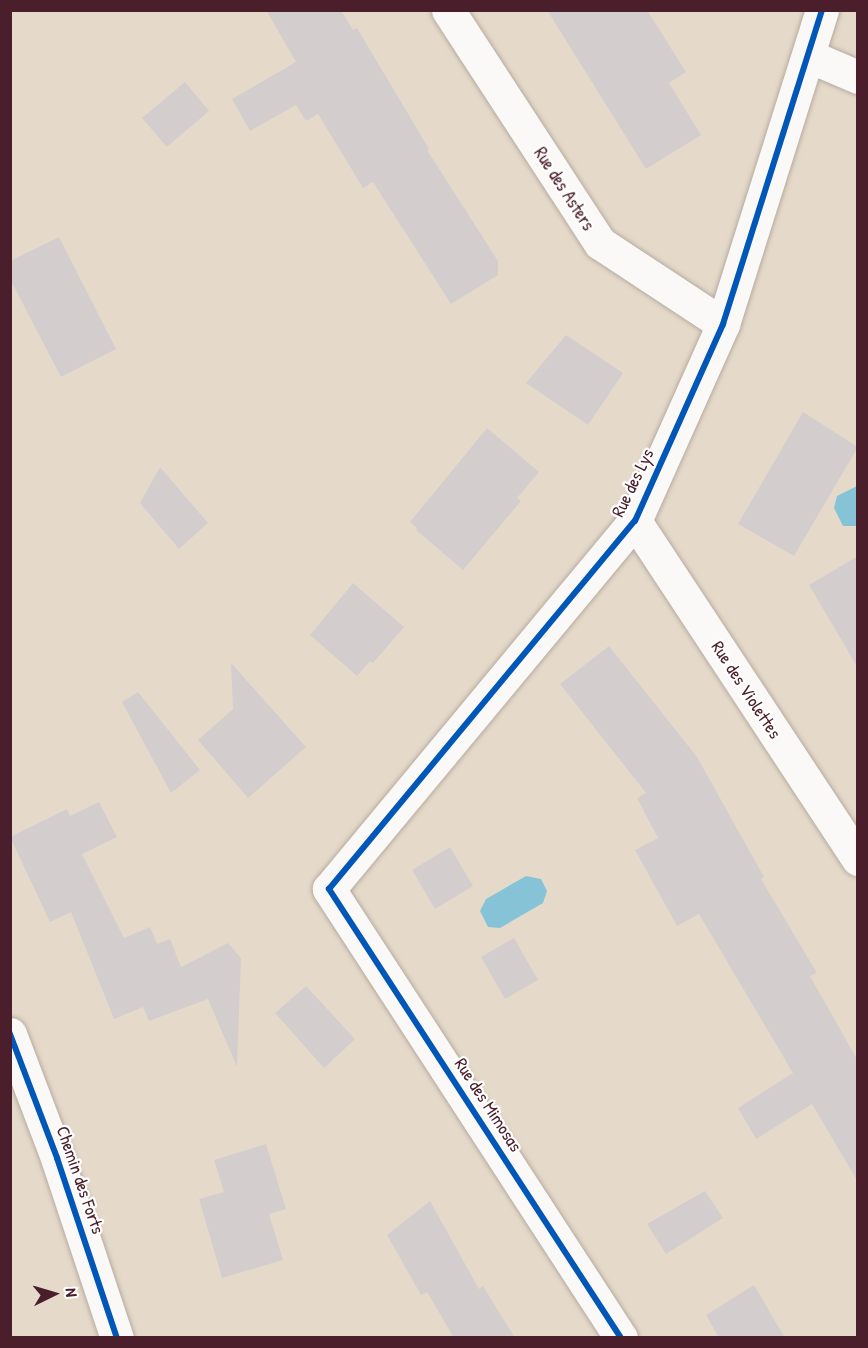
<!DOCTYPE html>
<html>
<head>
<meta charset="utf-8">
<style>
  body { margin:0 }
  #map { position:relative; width:868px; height:1348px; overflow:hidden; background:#e5dac9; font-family:"Patrick Hand",sans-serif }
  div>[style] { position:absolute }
  .water>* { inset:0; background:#87c3d7 }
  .building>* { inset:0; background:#d4cdce }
  .roads { filter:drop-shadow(0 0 2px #b6aba1) drop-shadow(0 0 2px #b6aba1) }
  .minor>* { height:33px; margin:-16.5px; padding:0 16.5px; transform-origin:16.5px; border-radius:16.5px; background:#fbf9f7 }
  .cycleway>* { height:6px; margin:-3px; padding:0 3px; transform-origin:3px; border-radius:3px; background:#0057b8 }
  span { translate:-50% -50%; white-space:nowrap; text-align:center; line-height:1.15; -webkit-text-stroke:4.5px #fff; paint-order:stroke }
  .street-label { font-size:18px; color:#4a1f2b }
  .frame { position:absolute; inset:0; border:12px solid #4a1f2b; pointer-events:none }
  .north { position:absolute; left:24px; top:1264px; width:60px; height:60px; -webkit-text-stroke:4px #fff; paint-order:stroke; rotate:85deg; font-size:16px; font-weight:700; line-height:24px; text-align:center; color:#4a1f2b }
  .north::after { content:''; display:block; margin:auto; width:21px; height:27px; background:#4a1f2b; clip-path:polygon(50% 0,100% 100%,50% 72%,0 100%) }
</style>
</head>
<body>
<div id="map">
  <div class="water">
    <div style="clip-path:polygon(857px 486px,857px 526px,843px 526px,834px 508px,837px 496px)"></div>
    <div style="clip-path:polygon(526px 876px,541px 879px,547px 891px,543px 903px,500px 928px,488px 927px,480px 911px,486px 899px)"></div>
  </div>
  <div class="building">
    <div style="clip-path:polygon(266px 10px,341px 10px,353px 30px,357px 28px,429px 149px,427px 150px,498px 261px,498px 275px,451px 304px,373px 182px,363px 188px,318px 114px,306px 121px,296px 105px,250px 131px,232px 99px,296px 62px)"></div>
    <div style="clip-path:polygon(547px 10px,647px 10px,686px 72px,669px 83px,701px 135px,646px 169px)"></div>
    <div style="clip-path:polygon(185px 82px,209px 111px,167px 147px,142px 118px)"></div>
    <div style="clip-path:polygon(59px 237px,116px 349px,61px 377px,10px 279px,10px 261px)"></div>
    <div style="clip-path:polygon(566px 335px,623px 373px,588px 425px,526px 383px)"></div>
    <div style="clip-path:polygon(803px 412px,858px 447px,794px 556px,738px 524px)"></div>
    <div style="clip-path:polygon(487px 428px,539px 472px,517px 498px,521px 501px,463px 570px,416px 530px,417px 528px,410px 522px)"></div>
    <div style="clip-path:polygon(160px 467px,208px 523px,179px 549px,140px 503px)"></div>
    <div style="clip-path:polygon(858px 556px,858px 668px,809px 585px)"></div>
    <div style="clip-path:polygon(353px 583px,404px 627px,373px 663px,370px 661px,357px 676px,310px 635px)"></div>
    <div style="clip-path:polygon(609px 646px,697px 757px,764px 877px,761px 879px,817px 973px,810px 976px,858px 1061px,858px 1182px,812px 1104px,756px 1139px,738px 1108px,793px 1073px,699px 914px,677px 926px,635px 850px,658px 838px,637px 798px,646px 793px,560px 684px)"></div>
    <div style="clip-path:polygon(231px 663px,306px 747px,248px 798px,198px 740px,233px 709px)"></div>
    <div style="clip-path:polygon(138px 692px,200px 770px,171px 793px,122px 702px)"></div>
    <div style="clip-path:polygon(99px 802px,117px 837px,82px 854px,124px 938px,150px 927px,157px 944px,170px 939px,181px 967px,228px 943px,241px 958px,237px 1067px,208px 999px,149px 1021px,143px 1007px,114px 1019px,71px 912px,50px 922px,10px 837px,67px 809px,70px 816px)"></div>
    <div style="clip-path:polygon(450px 847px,473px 886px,435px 909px,412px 870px)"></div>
    <div style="clip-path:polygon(514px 938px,538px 980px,505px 999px,481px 957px)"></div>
    <div style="clip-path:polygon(306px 986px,355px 1039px,324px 1068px,275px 1013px)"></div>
    <div style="clip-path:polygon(266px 1144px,286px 1209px,269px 1214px,283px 1260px,222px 1278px,199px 1199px,224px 1192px,214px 1160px)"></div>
    <div style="clip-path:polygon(705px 1191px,723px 1218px,666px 1254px,647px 1224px)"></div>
    <div style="clip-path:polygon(430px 1201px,479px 1289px,483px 1286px,515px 1338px,454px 1338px,427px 1292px,421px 1295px,387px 1235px)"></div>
    <div style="clip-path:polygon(754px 1285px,785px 1338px,719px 1338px,706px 1315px)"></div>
  </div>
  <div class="roads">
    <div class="minor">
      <div style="left:448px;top:10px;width:278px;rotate:56.9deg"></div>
      <div style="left:600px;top:243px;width:147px;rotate:33.4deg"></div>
      <div style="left:809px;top:56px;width:53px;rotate:23.2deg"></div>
      <div style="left:635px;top:521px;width:405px;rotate:56.6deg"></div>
      <div style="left:10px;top:1034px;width:133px;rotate:69.2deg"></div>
      <div style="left:57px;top:1158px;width:190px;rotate:71.6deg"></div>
      <div style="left:621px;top:1338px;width:536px;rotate:-123.04deg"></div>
      <div style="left:329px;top:889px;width:479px;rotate:-50.3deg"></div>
      <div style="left:635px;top:521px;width:216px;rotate:-65.9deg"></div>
      <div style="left:723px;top:324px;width:329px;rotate:-72.5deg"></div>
    </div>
  </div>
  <div class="cycleway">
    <div style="left:10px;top:1034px;width:133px;rotate:69.2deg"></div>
    <div style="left:57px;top:1158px;width:190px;rotate:71.6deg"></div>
    <div style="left:621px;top:1338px;width:536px;rotate:-123.04deg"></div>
    <div style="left:329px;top:889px;width:479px;rotate:-50.3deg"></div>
    <div style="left:635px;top:521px;width:216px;rotate:-65.9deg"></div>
    <div style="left:723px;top:324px;width:329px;rotate:-72.5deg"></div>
  </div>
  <div class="street-label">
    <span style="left:564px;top:189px;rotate:57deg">Rue des Asters</span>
    <span style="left:633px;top:483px;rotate:-64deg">Rue des Lys</span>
    <span style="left:746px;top:690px;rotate:57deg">Rue des Violettes</span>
    <span style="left:488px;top:1105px;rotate:57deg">Rue des Mimosas</span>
    <span style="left:80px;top:1180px;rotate:71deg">Chemin des Forts</span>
  </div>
  <div class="frame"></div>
  <div class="north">N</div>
</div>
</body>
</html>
